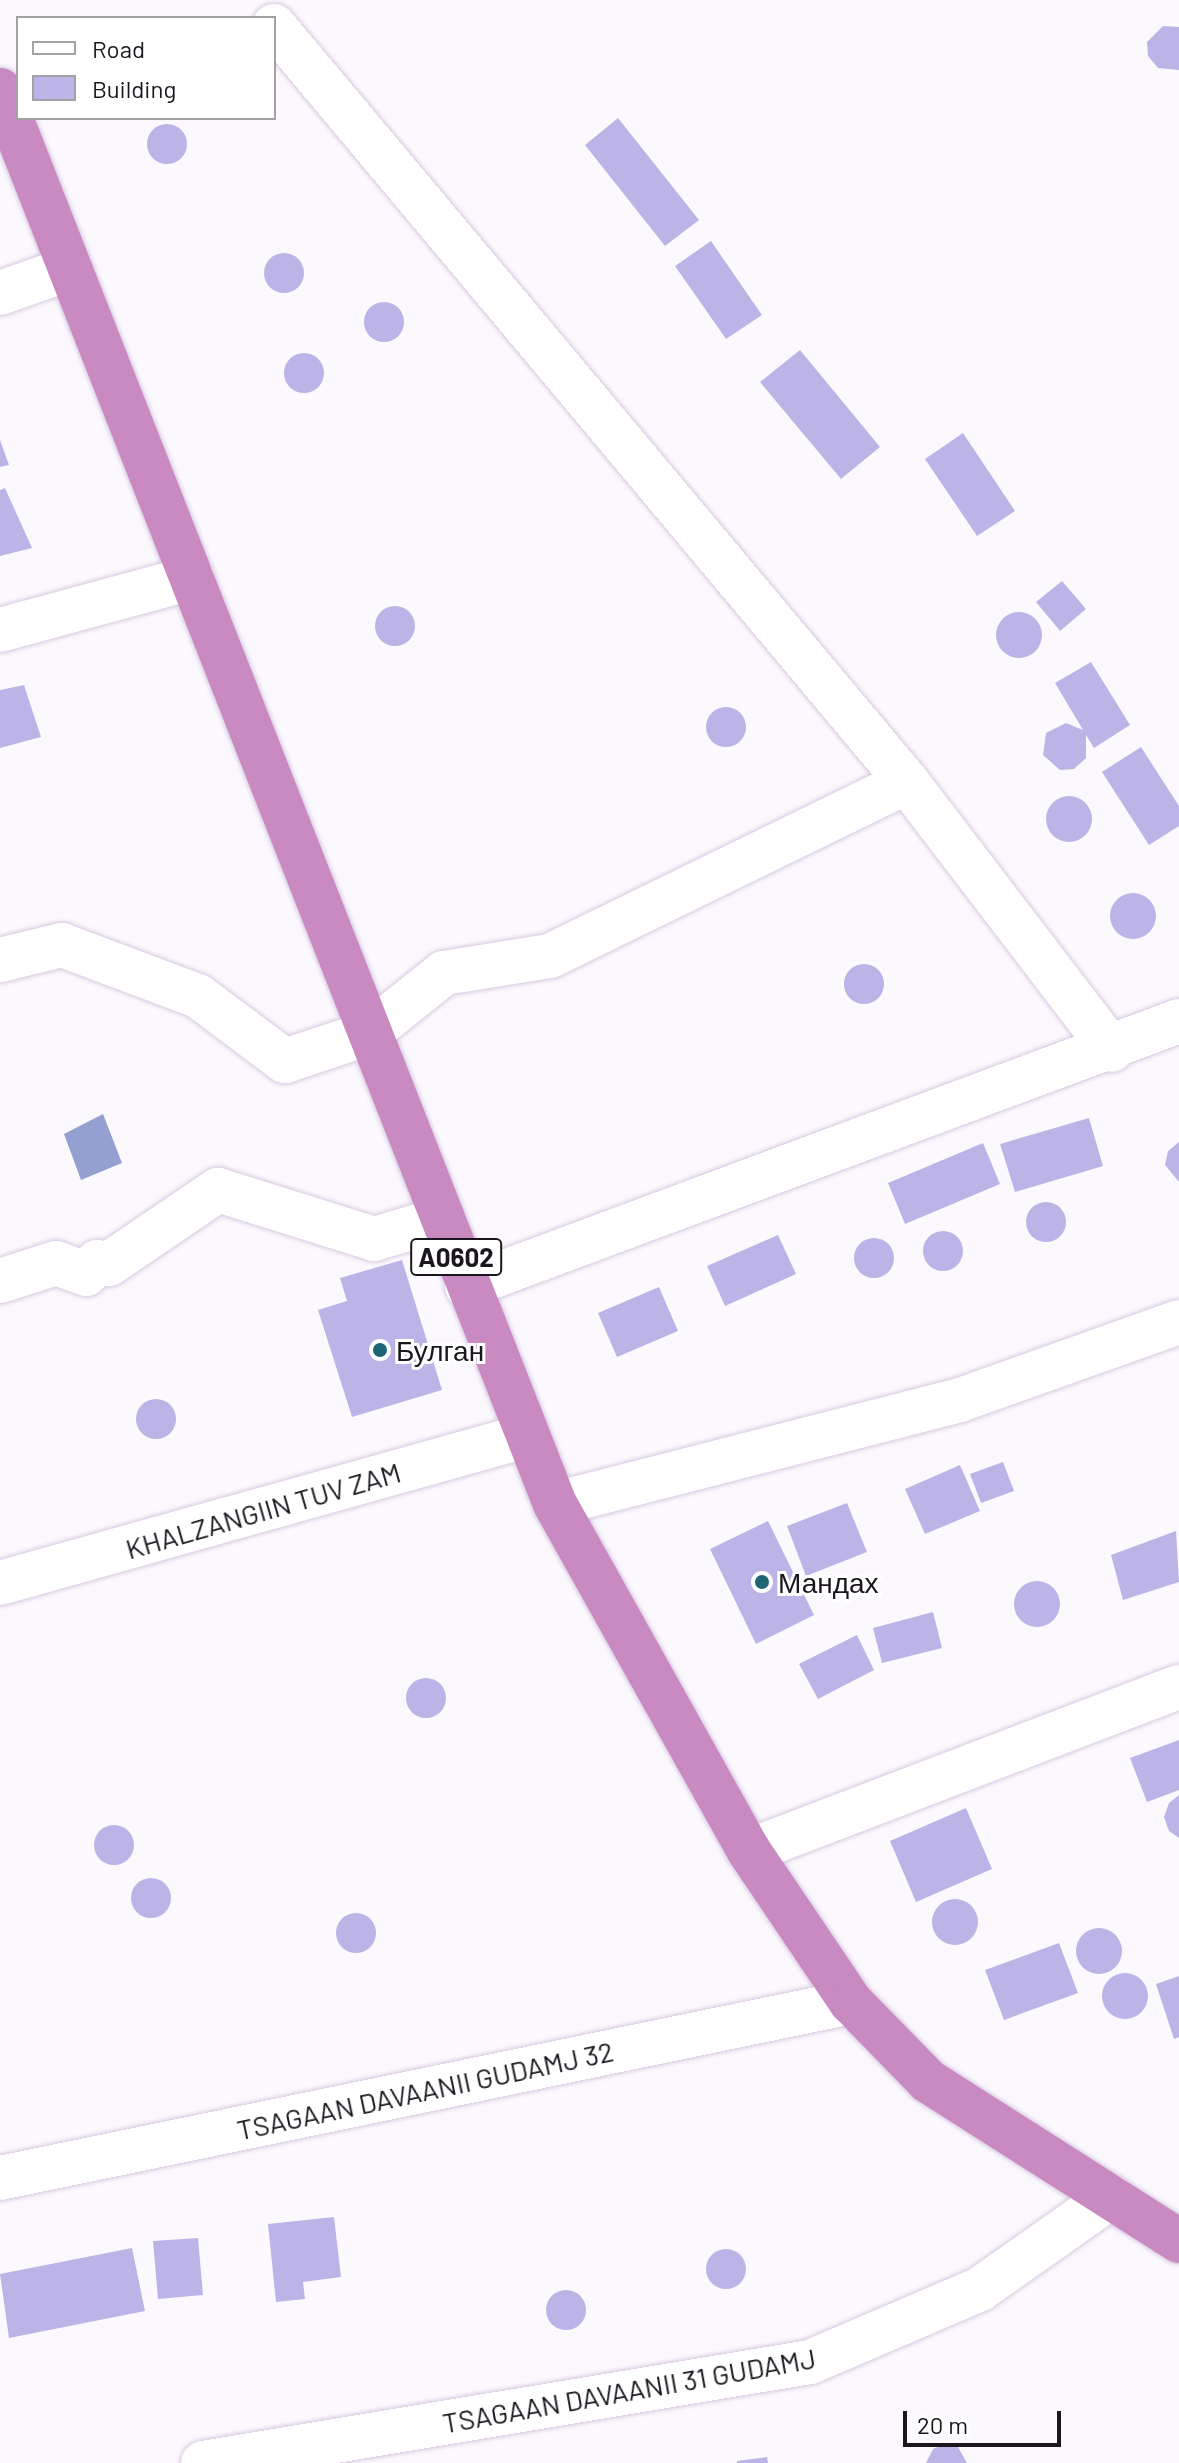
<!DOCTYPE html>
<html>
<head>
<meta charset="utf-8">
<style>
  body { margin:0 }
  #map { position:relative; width:1179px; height:2463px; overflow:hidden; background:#fcf9fe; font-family:Barlow,sans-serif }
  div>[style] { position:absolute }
  .water>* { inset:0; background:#94a0d0 }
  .building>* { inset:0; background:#bcb4e7 }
  .round { border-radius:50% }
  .roads { filter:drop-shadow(0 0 2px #d8c9e1) drop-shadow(0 0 2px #d8c9e1) }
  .minor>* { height:44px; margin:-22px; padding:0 22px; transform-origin:22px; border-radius:22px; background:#fff }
  .highway>* { height:44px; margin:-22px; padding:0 22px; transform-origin:22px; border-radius:22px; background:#c88ac0 }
  .dots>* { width:22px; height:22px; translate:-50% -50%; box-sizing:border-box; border:4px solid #fff; border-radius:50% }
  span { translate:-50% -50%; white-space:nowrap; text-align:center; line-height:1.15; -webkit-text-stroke:6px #fff; paint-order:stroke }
  .shield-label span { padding:2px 6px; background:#fff; border:2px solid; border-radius:6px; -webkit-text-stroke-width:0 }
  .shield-label { font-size:26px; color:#1b161e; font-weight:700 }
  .poi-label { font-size:28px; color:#1b161e }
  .left { translate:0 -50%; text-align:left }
  .street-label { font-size:28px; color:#1b161e }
  .legend { position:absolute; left:16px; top:16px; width:260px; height:104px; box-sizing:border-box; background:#fff; border:2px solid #a4a2a5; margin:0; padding:10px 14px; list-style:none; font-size:24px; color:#1b161e }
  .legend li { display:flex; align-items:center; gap:16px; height:40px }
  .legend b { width:40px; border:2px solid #a4a2a5 }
  .scale { position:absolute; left:903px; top:2411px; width:158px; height:36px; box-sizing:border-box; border:4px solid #1b161e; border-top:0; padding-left:10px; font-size:24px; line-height:28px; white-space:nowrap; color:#1b161e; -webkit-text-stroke:6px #fff; paint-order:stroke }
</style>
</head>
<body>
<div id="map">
  <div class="water">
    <div style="clip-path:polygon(103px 1114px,122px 1163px,81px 1180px,64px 1134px)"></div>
  </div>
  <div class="building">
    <div style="clip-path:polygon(1163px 26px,1179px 27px,1179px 70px,1158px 68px,1148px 56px,1147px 42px)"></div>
    <div style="clip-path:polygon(618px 118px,699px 220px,665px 246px,585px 145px)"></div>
    <div class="round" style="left:147px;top:124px;width:40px;height:40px"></div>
    <div style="clip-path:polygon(711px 241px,762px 315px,726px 339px,675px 266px)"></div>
    <div class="round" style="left:264px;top:253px;width:40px;height:40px"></div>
    <div class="round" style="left:364px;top:302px;width:40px;height:40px"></div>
    <div style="clip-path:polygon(800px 350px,880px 447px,841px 479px,760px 382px)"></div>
    <div class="round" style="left:284px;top:353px;width:40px;height:40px"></div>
    <div style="clip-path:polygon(963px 433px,1015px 511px,977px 536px,925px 459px)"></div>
    <div style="clip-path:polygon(0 440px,9px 465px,0 467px)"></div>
    <div style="clip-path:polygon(5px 488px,32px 548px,0 556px,0 490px)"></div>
    <div style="clip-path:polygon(1062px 581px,1086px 609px,1060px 631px,1036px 602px)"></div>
    <div class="round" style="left:375px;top:606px;width:40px;height:40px"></div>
    <div class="round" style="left:996px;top:612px;width:46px;height:46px"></div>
    <div style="clip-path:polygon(1091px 662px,1130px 725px,1094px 748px,1086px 735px,1086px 758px,1074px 769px,1060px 770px,1043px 755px,1046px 733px,1066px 723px,1083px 730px,1055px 683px)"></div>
    <div style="clip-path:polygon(24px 685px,41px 737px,0 748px,0 690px)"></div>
    <div class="round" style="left:706px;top:707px;width:40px;height:40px"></div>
    <div style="clip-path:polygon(1141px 747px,1179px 806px,1179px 826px,1149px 845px,1102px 772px)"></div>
    <div class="round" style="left:1046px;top:796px;width:46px;height:46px"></div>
    <div class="round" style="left:1110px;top:893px;width:46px;height:46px"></div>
    <div class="round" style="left:844px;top:964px;width:40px;height:40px"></div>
    <div style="clip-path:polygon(1089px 1118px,1103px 1166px,1015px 1192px,1000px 1144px)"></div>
    <div style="clip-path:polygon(1179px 1142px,1179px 1182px,1165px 1165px,1168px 1151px)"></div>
    <div style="clip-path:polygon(983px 1143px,1000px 1184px,905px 1224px,888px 1183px)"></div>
    <div class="round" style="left:1026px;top:1202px;width:40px;height:40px"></div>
    <div class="round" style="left:923px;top:1231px;width:40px;height:40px"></div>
    <div style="clip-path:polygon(778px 1235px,796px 1274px,725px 1306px,707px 1266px)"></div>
    <div class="round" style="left:854px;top:1238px;width:40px;height:40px"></div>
    <div style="clip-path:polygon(402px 1260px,442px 1390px,352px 1417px,318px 1310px,347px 1301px,340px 1278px)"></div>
    <div style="clip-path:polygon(659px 1287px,678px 1331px,617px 1357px,598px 1313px)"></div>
    <div class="round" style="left:136px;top:1399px;width:40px;height:40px"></div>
    <div style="clip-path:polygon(1003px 1462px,1014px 1491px,981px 1503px,970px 1474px)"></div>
    <div style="clip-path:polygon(960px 1465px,980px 1511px,925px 1534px,905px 1489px)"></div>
    <div style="clip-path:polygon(847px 1503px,867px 1552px,806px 1576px,787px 1526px)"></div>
    <div style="clip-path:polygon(768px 1521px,814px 1615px,756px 1644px,710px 1549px)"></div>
    <div style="clip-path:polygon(1176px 1531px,1179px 1582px,1123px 1600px,1111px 1555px)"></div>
    <div class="round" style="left:1014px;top:1581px;width:46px;height:46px"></div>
    <div style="clip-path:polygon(933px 1612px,942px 1648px,882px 1663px,873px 1628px)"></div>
    <div style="clip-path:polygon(857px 1635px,874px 1670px,818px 1699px,799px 1664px)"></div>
    <div class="round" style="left:406px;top:1678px;width:40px;height:40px"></div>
    <div style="clip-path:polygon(1179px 1740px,1179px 1790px,1147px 1802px,1130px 1758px)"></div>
    <div style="clip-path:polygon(1179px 1795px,1179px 1838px,1169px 1831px,1164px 1817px,1169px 1803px)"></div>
    <div style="clip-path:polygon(966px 1808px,992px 1869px,916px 1902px,890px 1841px)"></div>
    <div class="round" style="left:94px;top:1825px;width:40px;height:40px"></div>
    <div class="round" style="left:131px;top:1878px;width:40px;height:40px"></div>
    <div class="round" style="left:932px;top:1899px;width:46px;height:46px"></div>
    <div class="round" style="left:336px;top:1913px;width:40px;height:40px"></div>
    <div class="round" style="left:1076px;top:1928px;width:46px;height:46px"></div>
    <div style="clip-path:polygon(1059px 1943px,1078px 1993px,1004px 2020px,985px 1970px)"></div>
    <div class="round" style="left:1102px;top:1973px;width:46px;height:46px"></div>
    <div style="clip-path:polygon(1179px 1976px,1179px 2037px,1174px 2039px,1156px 1984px)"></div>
    <div style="clip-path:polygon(334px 2217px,341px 2277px,303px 2282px,305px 2299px,276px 2302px,268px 2224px)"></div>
    <div style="clip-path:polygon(198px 2238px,203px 2295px,158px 2299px,153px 2241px)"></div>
    <div style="clip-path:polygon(132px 2248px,145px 2311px,9px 2338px,0 2274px)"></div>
    <div class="round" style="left:706px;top:2249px;width:40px;height:40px"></div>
    <div class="round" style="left:546px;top:2290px;width:40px;height:40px"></div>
    <div style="clip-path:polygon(945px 2444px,958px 2447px,967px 2463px,926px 2463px,933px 2449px)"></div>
    <div style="clip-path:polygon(767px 2457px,768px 2463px,737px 2463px,737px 2461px)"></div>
  </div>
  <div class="roads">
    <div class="minor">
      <div style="left:274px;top:26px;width:986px;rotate:50.06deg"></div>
      <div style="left:907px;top:782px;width:337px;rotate:52.6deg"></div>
      <div style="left:0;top:293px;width:72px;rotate:-19.4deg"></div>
      <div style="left:0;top:630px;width:199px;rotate:-15.2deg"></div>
      <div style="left:0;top:960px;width:64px;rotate:-13.6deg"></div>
      <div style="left:62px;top:945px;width:145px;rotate:20.6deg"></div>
      <div style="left:198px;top:996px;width:109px;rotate:36.8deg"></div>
      <div style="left:285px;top:1061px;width:89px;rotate:-18.4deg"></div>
      <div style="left:369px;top:1033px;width:96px;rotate:-38.7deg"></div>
      <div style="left:444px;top:973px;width:107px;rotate:-9.1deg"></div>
      <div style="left:550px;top:956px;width:397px;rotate:-26deg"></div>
      <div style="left:0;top:1281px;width:59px;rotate:-17.8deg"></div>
      <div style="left:56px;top:1263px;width:32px;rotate:20deg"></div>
      <div style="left:86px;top:1274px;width:16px;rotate:-47deg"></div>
      <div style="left:97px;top:1262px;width:12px;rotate:9deg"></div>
      <div style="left:109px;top:1264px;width:132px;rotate:-34.2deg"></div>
      <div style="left:218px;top:1190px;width:164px;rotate:17.4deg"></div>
      <div style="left:374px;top:1239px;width:70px;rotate:-16.6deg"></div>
      <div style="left:467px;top:1286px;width:760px;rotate:-20.41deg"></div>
      <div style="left:555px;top:1504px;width:418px;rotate:-14.4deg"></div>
      <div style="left:960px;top:1400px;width:232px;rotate:-19.6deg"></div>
      <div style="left:0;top:1583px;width:545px;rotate:-15.64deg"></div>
      <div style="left:749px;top:1851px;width:460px;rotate:-20.9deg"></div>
      <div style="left:0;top:2178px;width:869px;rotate:-11.68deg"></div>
      <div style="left:203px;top:2463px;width:615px;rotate:-9.45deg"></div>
      <div style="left:810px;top:2362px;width:185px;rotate:-23.2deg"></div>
      <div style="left:980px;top:2289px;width:160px;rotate:-35.1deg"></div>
    </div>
    <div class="highway">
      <div style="left:0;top:90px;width:1519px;rotate:68.57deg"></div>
      <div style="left:555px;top:1504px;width:398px;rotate:60.8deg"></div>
      <div style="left:749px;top:1851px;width:182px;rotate:56deg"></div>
      <div style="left:851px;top:2002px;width:110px;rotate:45.7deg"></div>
      <div style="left:928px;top:2081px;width:298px;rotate:32.5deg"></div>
    </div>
  </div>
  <div class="dots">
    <div style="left:380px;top:1350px;background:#1e6675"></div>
    <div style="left:762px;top:1582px;background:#1e6675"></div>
  </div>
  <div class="shield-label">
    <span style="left:456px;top:1257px">A0602</span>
  </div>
  <div class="poi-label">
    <span class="left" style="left:396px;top:1350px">Булган</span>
    <span class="left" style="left:778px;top:1582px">Мандах</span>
  </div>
  <div class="street-label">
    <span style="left:263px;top:1510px;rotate:-16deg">KHALZANGIIN TUV ZAM</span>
    <span style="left:425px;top:2090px;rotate:-12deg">TSAGAAN DAVAANII GUDAMJ 32</span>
    <span style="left:629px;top:2390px;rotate:-10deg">TSAGAAN DAVAANII 31 GUDAMJ</span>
  </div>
  <ul class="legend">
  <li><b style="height:10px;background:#fff"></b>Road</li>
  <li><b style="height:22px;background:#bcb4e7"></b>Building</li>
  </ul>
  <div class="scale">20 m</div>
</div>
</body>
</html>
